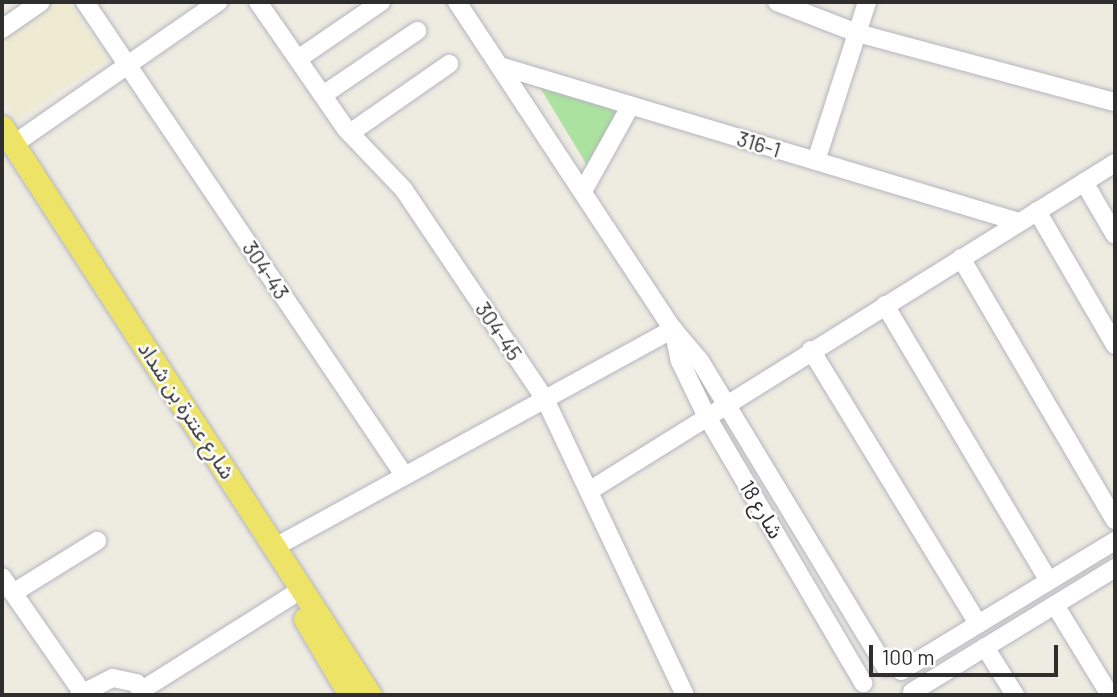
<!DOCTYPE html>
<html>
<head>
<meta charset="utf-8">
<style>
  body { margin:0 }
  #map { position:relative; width:1117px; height:697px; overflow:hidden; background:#eeebe1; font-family:Barlow,"Noto Sans Arabic",sans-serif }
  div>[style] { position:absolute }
  .education>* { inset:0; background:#efead2 }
  .green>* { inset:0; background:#ace2a0 }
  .roads { filter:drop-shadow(0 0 2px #b4b5c0) drop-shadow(0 0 2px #b4b5c0) }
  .minor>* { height:18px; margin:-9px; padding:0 9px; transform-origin:9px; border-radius:9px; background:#fff }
  .major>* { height:23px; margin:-11.5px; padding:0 11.5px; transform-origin:11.5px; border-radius:11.5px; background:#ede367 }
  span { translate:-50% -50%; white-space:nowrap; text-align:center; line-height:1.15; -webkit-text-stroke:5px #fff; paint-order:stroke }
  .street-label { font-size:21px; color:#2e2e2e }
  .frame { position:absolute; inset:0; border:4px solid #2e2e2e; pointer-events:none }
  .scale { position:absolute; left:869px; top:645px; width:189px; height:32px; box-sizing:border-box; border:4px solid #2e2e2e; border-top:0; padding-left:9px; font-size:21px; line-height:24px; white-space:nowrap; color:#2e2e2e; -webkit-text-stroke:5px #fff; paint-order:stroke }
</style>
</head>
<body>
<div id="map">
  <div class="education">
    <div style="clip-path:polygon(49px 2px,68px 2px,106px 59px,16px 119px,2px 96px,2px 34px)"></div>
  </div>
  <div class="green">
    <div style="clip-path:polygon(535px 79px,613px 102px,616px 112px,588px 167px)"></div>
  </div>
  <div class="roads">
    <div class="minor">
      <div style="left:85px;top:2px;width:571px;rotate:56deg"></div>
      <div style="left:258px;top:2px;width:155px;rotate:55.3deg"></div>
      <div style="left:346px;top:129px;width:84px;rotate:46.4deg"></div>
      <div style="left:404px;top:190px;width:252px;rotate:56deg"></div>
      <div style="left:545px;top:399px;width:327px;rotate:64.7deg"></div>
      <div style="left:457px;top:2px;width:392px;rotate:56.6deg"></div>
      <div style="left:673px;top:329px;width:42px;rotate:49.8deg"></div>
      <div style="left:700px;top:361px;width:358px;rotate:58.8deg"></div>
      <div style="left:777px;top:2px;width:86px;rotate:21.2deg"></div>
      <div style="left:857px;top:33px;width:267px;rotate:15deg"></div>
      <div style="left:2px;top:29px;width:47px;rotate:-34.7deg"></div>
      <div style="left:298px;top:59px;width:101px;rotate:-34.5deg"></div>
      <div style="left:500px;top:66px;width:542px;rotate:16.73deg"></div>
      <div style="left:323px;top:95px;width:114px;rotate:-34.2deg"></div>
      <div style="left:350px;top:133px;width:121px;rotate:-34.9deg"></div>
      <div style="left:14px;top:144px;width:249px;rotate:-34.8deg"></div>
      <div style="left:816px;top:161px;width:167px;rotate:-72.2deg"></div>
      <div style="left:1084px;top:182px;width:61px;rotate:59.7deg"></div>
      <div style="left:583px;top:191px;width:98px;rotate:-60.8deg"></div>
      <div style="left:1037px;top:211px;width:155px;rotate:59.8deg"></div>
      <div style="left:961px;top:258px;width:304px;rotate:59.6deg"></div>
      <div style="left:885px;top:305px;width:321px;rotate:59.3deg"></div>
      <div style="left:673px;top:329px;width:33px;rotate:78deg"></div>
      <div style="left:680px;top:361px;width:60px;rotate:64.3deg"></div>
      <div style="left:706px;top:415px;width:311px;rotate:59.6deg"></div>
      <div style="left:811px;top:350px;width:321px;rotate:58.6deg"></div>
      <div style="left:589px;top:491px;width:620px;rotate:-31.95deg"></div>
      <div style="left:275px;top:547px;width:454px;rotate:-28.7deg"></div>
      <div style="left:2px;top:577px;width:140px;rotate:55.2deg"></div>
      <div style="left:13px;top:593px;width:99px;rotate:-31.8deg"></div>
      <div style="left:1055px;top:605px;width:105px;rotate:58.6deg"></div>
      <div style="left:985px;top:647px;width:57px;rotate:58deg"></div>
      <div style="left:901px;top:671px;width:250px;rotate:-31.3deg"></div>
      <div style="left:142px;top:690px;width:176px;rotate:-32.2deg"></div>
      <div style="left:912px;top:692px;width:238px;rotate:-31.4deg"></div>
      <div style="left:79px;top:695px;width:38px;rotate:-27deg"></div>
      <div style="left:113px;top:678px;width:24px;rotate:12deg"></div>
      <div style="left:136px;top:683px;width:14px;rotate:60deg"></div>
    </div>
    <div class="major">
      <div style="left:2px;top:127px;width:677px;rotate:57.06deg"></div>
      <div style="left:305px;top:619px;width:88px;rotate:59.4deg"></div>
    </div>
  </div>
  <div class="street-label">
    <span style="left:759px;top:144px;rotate:17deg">316-1</span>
    <span style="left:266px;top:270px;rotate:56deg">304-43</span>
    <span style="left:499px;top:331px;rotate:56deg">304-45</span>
    <span style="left:187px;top:410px;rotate:57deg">شارع عنترة بن شداد</span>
    <span style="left:762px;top:509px;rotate:59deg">شارع 18</span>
  </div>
  <div class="frame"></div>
  <div class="scale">100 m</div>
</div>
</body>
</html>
